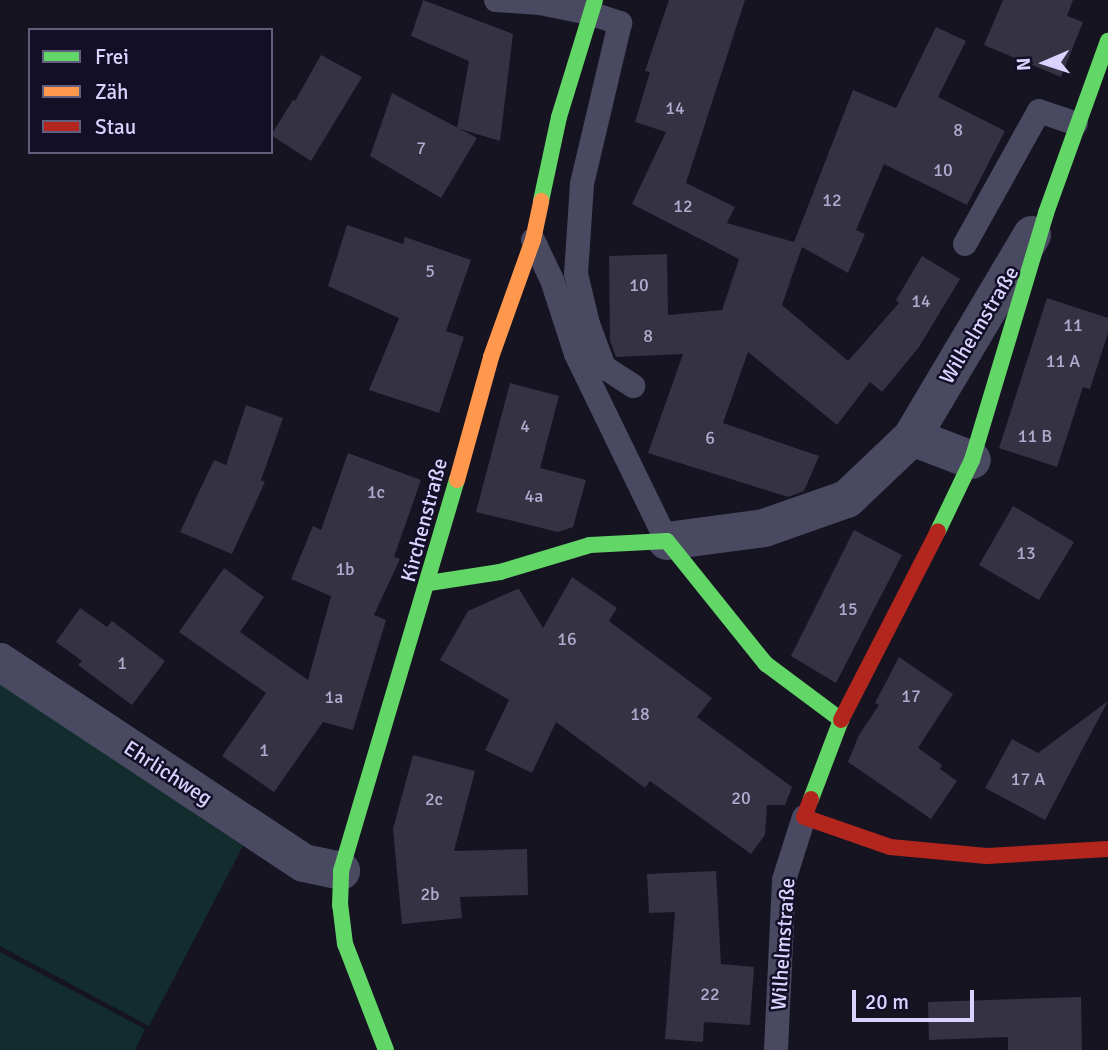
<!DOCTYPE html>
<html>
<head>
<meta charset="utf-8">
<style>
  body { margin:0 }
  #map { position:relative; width:1108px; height:1050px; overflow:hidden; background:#161421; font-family:Signika,sans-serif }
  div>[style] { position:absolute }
  .green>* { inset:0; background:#132c2d }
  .building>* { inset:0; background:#343243 }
  .lane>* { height:24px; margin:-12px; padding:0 12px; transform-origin:12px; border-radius:12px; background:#4a4962 }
  .street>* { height:38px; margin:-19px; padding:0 19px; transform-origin:19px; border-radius:19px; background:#4a4962 }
  .fast>* { height:16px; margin:-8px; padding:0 8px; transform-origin:8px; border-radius:8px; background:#63d668 }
  .slow>* { height:16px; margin:-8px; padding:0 8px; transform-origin:8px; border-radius:8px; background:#ff974d }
  .jam>* { height:16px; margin:-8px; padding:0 8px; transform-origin:8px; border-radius:8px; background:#b3261e }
  span { translate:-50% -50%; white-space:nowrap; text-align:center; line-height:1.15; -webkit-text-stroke:5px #130f26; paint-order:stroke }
  .number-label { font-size:18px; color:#b0acd0 }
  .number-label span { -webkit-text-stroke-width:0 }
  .street-label { font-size:21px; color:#d9d4ff }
  .legend { position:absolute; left:28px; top:28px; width:245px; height:126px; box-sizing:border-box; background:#130f26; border:2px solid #625e7d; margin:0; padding:9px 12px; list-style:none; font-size:21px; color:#d9d4ff }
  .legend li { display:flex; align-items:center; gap:14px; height:35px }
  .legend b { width:35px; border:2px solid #625e7d }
  .north { position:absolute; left:1010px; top:28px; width:70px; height:70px; -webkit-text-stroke:5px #130f26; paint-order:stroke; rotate:267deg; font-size:19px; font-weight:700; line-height:28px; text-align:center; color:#d9d4ff }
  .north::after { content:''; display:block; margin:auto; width:24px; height:32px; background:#d9d4ff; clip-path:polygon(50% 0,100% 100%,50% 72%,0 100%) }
  .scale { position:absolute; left:852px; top:990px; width:122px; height:32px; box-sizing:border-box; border:4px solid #d9d4ff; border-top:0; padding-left:9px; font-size:21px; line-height:24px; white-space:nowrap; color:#d9d4ff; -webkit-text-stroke:5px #130f26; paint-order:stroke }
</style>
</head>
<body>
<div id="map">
  <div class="green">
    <div style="clip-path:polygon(0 683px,243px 846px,149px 1026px,0 946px)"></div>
    <div style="clip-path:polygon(0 952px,145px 1029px,135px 1050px,0 1050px)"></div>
  </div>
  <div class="building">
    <div style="clip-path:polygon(423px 0,513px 34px,500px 141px,457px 128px,469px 61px,411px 36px)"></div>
    <div style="clip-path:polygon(669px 0,745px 0,686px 183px,735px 207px,727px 223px,794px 242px,853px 90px,896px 108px,936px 27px,966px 41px,938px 97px,1005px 131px,967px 205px,884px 164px,856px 230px,865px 234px,848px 273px,802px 247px,782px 305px,848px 361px,899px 303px,896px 300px,922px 256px,960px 279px,919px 347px,882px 392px,870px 382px,837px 425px,748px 352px,723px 423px,819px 456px,804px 491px,788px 497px,648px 453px,683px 354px,616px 357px,610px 341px,609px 256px,667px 254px,668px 315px,722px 310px,739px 259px,632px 204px,666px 132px,635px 122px,650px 72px,645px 71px)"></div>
    <div style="clip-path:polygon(1003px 0,1073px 0,1067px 16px,1083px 22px,1061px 77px,984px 45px)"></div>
    <div style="clip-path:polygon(321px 55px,362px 77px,311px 161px,271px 135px,293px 100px,295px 101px)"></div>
    <div style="clip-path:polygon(392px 93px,477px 138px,441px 198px,370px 156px)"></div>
    <div style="clip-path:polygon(347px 225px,403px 244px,405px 237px,471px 260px,446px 331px,464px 337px,439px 413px,369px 390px,399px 318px,328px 286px)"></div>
    <div style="clip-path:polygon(1047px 298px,1108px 318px,1108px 333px,1090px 389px,1083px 387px,1057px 467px,999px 448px)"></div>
    <div style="clip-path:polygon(510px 383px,559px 396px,540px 468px,586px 480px,573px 527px,558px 532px,476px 512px)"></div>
    <div style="clip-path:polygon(246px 405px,283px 418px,261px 480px,265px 482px,232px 554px,180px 532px,214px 460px,226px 465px)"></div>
    <div style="clip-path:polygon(348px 453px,421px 480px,394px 557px,400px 559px,374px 615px,386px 620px,353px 730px,323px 722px,274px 792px,222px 756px,266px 693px,179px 632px,224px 568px,264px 597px,240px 632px,308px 680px,331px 596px,291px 579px,313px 526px,321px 530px)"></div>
    <div style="clip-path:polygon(1013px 506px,1074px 542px,1039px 600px,979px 565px)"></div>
    <div style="clip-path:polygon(854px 530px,902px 555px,836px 683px,791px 656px)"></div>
    <div style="clip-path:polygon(572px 577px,617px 608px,609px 621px,712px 698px,697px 717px,792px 787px,785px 805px,767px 805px,765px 835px,751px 854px,650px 781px,645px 788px,556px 722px,532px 773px,485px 750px,509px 700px,440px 660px,468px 611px,515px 590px,519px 589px,543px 628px)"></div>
    <div style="clip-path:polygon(80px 608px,107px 627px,112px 621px,165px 661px,132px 705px,78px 665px,82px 661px,56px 642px)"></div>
    <div style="clip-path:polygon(899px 657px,953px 694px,918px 748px,942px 765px,940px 769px,957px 781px,931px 819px,848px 762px,859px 735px,879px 705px,875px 703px)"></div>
    <div style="clip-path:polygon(1108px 701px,1045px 820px,985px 788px,1012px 739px,1038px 753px)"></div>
    <div style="clip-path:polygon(413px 755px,475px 771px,454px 851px,527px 849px,528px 895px,460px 897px,462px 918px,402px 924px,393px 829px)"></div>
    <div style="clip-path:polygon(716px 871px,721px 964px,754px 967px,750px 1025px,704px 1022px,703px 1042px,665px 1039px,675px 912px,649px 913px,647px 874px)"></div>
    <div style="clip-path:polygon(1081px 997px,1082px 1050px,1008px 1050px,1008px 1037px,929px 1040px,928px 1002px)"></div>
  </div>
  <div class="lane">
    <div style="left:496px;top:0;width:44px;rotate:3.9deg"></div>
    <div style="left:540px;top:3px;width:50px;rotate:11.5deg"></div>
    <div style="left:589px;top:13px;width:33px;rotate:18deg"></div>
    <div style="left:620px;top:23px;width:165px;rotate:103.3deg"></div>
    <div style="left:582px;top:184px;width:90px;rotate:93.8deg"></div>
    <div style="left:576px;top:274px;width:51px;rotate:76.5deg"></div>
    <div style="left:588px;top:324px;width:46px;rotate:69.6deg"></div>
    <div style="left:604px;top:367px;width:35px;rotate:33deg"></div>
    <div style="left:533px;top:240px;width:44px;rotate:64.6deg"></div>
    <div style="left:552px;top:280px;width:78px;rotate:72deg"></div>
    <div style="left:576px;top:354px;width:208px;rotate:64.1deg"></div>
    <div style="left:965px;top:244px;width:152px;rotate:-60.9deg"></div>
    <div style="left:1039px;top:111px;width:39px;rotate:19deg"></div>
    <div style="left:776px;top:1050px;width:170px;rotate:-87.3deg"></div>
    <div style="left:784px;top:880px;width:66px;rotate:-72.4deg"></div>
  </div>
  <div class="street">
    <div style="left:912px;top:437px;width:64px;rotate:21deg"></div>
    <div style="left:667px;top:541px;width:98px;rotate:-7.6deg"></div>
    <div style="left:764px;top:528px;width:88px;rotate:-19.3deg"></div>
    <div style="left:847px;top:499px;width:90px;rotate:-43.6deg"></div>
    <div style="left:912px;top:437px;width:235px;rotate:-59.3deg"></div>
    <div style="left:0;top:662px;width:364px;rotate:33.5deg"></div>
    <div style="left:304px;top:863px;width:38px;rotate:12deg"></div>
  </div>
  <div class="fast">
    <div style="left:541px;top:201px;width:86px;rotate:-77.9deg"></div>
    <div style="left:559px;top:117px;width:122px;rotate:-72.9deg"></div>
    <div style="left:938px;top:531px;width:79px;rotate:-64.4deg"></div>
    <div style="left:972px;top:460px;width:258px;rotate:-73.3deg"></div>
    <div style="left:1046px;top:213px;width:183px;rotate:-70.2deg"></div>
    <div style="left:429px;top:583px;width:72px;rotate:-8.8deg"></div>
    <div style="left:500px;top:572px;width:94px;rotate:-16.7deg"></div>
    <div style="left:590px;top:545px;width:77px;rotate:-3deg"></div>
    <div style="left:667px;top:541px;width:158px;rotate:51.2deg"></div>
    <div style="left:766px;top:664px;width:94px;rotate:36.7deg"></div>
    <div style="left:841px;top:720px;width:85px;rotate:110.8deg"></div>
    <div style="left:386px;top:1050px;width:114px;rotate:-111.1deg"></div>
    <div style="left:345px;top:944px;width:39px;rotate:-97deg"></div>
    <div style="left:340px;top:905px;width:34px;rotate:-88deg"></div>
    <div style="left:341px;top:871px;width:408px;rotate:-73.5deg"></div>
  </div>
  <div class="slow">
    <div style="left:457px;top:480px;width:128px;rotate:-74.5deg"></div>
    <div style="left:491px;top:357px;width:124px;rotate:-70.3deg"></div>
    <div style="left:533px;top:240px;width:40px;rotate:-78deg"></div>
  </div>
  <div class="jam">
    <div style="left:841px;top:720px;width:212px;rotate:-62.8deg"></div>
    <div style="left:811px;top:799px;width:19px;rotate:111deg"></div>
    <div style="left:804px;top:817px;width:91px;rotate:19.2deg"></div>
    <div style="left:890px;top:847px;width:97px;rotate:5.3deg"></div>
    <div style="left:987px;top:856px;width:121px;rotate:-3.3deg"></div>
  </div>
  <div class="number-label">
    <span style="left:675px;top:108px">14</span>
    <span style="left:958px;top:130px">8</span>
    <span style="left:421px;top:148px">7</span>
    <span style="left:943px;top:170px">10</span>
    <span style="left:832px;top:200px">12</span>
    <span style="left:683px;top:206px">12</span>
    <span style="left:430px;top:271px">5</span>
    <span style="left:639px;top:285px">10</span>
    <span style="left:921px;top:301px">14</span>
    <span style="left:1073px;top:325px">11</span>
    <span style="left:648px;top:336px">8</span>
    <span style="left:1063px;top:361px">11 A</span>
    <span style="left:525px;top:426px">4</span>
    <span style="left:1035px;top:436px">11 B</span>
    <span style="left:710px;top:438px">6</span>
    <span style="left:376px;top:492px">1c</span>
    <span style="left:534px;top:496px">4a</span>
    <span style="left:1026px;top:553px">13</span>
    <span style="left:345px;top:569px">1b</span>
    <span style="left:848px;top:609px">15</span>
    <span style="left:567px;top:639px">16</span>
    <span style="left:122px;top:663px">1</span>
    <span style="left:911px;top:696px">17</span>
    <span style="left:334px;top:697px">1a</span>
    <span style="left:640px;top:714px">18</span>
    <span style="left:264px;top:750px">1</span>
    <span style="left:1028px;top:779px">17 A</span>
    <span style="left:741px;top:798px">20</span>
    <span style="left:434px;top:799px">2c</span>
    <span style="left:430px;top:894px">2b</span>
    <span style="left:710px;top:994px">22</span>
  </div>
  <div class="street-label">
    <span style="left:979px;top:325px;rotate:-59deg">Wilhelmstraße</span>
    <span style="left:424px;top:520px;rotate:-75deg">Kirchenstraße</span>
    <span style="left:168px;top:773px;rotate:33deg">Ehrlichweg</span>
    <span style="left:783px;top:944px;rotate:-86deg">Wilhelmstraße</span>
  </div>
  <ul class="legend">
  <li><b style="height:9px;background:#63d668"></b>Frei</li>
  <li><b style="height:9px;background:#ff974d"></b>Zäh</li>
  <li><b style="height:9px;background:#b3261e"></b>Stau</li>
  </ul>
  <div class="north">N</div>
  <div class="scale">20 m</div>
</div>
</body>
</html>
